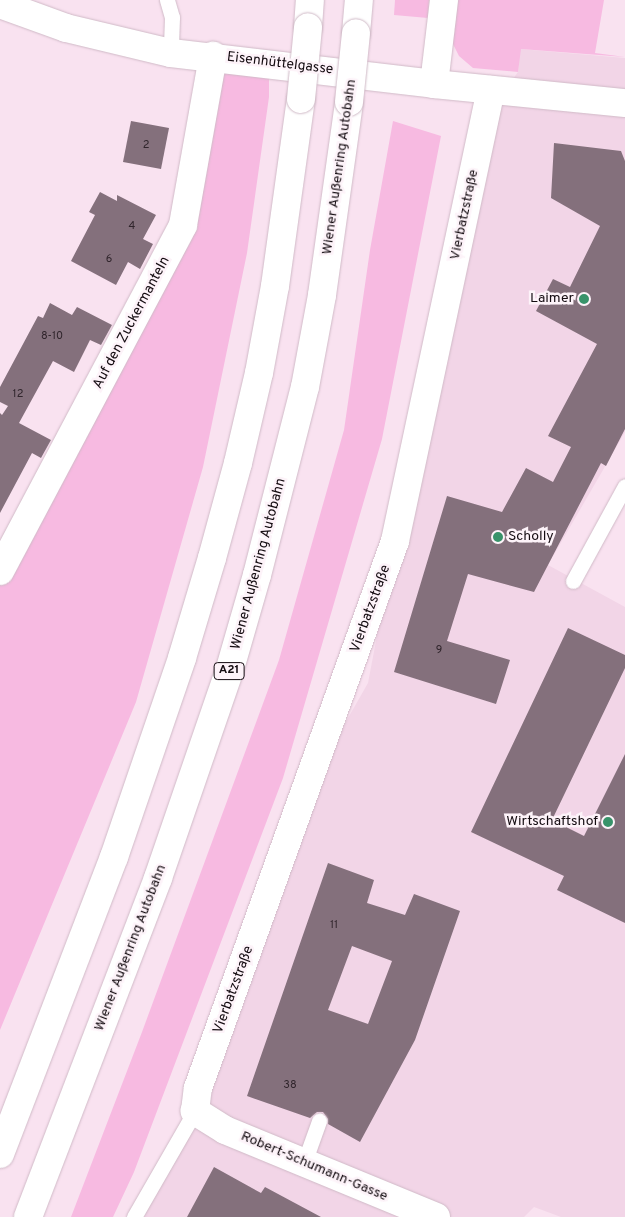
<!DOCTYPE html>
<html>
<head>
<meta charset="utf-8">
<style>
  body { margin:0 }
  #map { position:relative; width:625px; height:1217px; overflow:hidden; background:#f9e2f0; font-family:Overpass,sans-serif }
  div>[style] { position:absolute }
  .built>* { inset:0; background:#f2d5e7 }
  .green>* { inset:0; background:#f7bae1 }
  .building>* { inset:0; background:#84707c }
  .roads { filter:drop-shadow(0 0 1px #d0bac7) drop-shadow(0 0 1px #d0bac7) }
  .lane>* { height:15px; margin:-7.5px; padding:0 7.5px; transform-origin:7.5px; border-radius:7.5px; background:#fff }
  .street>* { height:28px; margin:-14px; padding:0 14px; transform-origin:14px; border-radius:14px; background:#fff }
  .highway>* { height:28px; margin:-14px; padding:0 14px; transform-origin:14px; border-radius:14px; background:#fff }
  .bridges { filter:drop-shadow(0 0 1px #d0bac7) drop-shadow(0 0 1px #d0bac7) }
  .highway-bridge>* { height:28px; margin:-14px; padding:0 14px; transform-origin:14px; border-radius:14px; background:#fff }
  .dots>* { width:14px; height:14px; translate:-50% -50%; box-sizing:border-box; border:2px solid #fdf3f9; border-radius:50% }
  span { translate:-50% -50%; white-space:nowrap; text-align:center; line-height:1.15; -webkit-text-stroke:5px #fdf3f9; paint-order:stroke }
  .number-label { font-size:11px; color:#30252c }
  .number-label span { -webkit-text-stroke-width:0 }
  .shield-label span { padding:1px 4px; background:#fdf3f9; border:1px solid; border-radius:4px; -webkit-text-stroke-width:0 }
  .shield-label { font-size:12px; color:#140c11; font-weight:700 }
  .street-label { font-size:14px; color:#140c11 }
  .poi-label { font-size:14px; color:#140c11 }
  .right { translate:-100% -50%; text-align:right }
  .left { translate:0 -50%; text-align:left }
</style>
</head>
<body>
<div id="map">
  <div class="built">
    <div style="clip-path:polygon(520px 49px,625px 58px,625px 432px,548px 565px,625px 607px,625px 1217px,561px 1217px,534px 1207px,524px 1217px,134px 1217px,195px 1111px,303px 797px,368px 683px,395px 541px,486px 116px,518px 72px)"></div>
  </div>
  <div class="green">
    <div style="clip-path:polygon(395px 0,429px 0,428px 18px,394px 15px)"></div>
    <div style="clip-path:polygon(458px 0,604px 0,595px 53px,625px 57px,521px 49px,518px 72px,473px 68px,459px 56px,452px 42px)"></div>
    <div style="clip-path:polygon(213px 56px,269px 63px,269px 97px,247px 253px,203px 467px,136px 702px,0 1030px,0 574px,19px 536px,190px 243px,195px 223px)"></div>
    <div style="clip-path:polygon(393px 121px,441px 136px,382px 439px,283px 778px,134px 1172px,113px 1217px,71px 1217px,142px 1032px,279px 660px,344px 430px,370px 250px)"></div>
  </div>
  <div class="building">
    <div style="clip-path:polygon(131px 121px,169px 128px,161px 169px,123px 162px)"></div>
    <div style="clip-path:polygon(554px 143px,621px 151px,625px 161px,625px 429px,606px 466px,601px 463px,534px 592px,468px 574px,447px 641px,510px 660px,496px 704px,394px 672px,447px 496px,502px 512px,526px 468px,553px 482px,571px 447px,548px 436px,597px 344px,536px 311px,553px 279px,570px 287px,600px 226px,551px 198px)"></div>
    <div style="clip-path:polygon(100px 192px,117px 201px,117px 195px,156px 215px,143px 239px,153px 244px,140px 269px,128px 262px,116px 285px,71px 261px,95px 215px,89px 212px)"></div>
    <div style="clip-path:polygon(50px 303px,72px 315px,77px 307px,112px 325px,101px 345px,90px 340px,74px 372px,53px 361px,19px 423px,51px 440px,41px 458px,32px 453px,0 513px,0 413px,2px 415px,8px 406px,0 402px,0 387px,38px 316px,43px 318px)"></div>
    <div style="clip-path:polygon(568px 628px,625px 655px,625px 668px,552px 820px,584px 836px,625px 754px,625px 923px,557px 890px,564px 876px,471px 832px)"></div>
    <div style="clip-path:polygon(evenodd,328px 863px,374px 880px,367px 903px,405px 915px,414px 894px,460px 911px,415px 1040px,360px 1142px,328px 1124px,328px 1119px,323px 1112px,317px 1112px,310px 1118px,247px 1096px,328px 863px,352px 946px,392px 961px,368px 1024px,328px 1010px,352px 946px)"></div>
    <div style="clip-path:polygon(214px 1167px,261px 1193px,265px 1187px,321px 1217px,187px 1217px)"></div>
  </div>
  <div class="roads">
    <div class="lane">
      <div style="left:167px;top:0;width:18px;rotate:74deg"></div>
      <div style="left:172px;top:17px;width:36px;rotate:92deg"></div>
      <div style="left:573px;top:581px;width:108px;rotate:-61.3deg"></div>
      <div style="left:304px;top:1163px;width:45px;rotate:-70.3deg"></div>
      <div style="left:134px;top:1217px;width:122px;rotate:-60.1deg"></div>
    </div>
    <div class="street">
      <div style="left:0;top:4px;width:70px;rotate:20deg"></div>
      <div style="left:66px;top:28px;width:108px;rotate:13.4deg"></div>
      <div style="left:171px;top:53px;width:265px;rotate:6.7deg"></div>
      <div style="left:434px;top:84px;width:192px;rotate:5.7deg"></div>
      <div style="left:434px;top:84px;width:85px;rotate:-83.2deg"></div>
      <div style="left:0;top:571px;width:391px;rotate:-62.1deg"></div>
      <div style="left:183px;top:225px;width:172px;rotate:-79.9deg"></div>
      <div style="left:436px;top:1217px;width:228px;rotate:-157.6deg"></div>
      <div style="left:225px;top:1130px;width:36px;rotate:-148deg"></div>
      <div style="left:195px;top:1111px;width:23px;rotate:-83deg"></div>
      <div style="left:198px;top:1088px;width:581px;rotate:-70.19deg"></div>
      <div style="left:395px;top:541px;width:461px;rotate:-78deg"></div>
    </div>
    <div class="highway">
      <div style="left:308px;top:27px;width:27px;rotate:-86deg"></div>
      <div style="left:356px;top:33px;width:33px;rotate:-85deg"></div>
      <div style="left:0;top:1154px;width:318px;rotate:-69deg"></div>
      <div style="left:114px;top:857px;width:210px;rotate:-71.1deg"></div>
      <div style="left:182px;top:658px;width:104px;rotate:-73.3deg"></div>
      <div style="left:212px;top:558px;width:98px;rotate:-74.7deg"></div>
      <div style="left:238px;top:463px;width:92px;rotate:-76.9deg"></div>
      <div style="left:259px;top:373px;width:88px;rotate:-79.6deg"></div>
      <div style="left:275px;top:286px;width:189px;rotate:-82.1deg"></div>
      <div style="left:28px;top:1217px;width:363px;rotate:-69deg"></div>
      <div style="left:158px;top:878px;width:218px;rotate:-71deg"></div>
      <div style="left:229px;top:672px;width:101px;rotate:-73.9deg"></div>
      <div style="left:257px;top:575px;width:194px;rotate:-75.7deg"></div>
      <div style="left:305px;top:387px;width:94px;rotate:-79.5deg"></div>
      <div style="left:322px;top:295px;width:195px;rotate:-82deg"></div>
    </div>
  </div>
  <div class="bridges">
    <div class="highway-bridge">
      <div style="left:301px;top:99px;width:72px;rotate:-84.4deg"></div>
      <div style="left:349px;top:102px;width:69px;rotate:-84.2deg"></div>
    </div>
  </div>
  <div class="dots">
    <div style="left:584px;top:299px;background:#38936a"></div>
    <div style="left:498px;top:537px;background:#38936a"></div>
    <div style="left:608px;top:822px;background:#38936a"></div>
  </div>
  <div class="number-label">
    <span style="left:146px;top:145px">2</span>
    <span style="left:132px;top:226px">4</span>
    <span style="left:109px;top:259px">6</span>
    <span style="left:52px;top:336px">8-10</span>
    <span style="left:18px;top:394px">12</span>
    <span style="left:439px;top:650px">9</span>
    <span style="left:334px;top:925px">11</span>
    <span style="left:290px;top:1085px">38</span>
  </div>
  <div class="shield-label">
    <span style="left:229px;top:671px">A21</span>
  </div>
  <div class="street-label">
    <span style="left:280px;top:64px;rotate:7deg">Eisenhüttelgasse</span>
    <span style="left:340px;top:167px;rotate:-82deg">Wiener Außenring Autobahn</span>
    <span style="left:465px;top:215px;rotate:-78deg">Vierbatzstraße</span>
    <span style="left:132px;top:323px;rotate:-62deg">Auf den Zuckermanteln</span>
    <span style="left:259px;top:564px;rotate:-75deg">Wiener Außenring Autobahn</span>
    <span style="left:371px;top:609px;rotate:-70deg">Vierbatzstraße</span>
    <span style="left:131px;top:948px;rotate:-69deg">Wiener Außenring Autobahn</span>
    <span style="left:234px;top:990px;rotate:-70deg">Vierbatzstraße</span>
    <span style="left:314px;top:1167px;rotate:23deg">Robert-Schumann-Gasse</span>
  </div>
  <div class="poi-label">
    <span class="right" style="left:574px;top:299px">Laimer</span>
    <span class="left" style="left:508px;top:537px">Scholly</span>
    <span class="right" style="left:598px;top:822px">Wirtschaftshof</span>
  </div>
</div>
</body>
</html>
